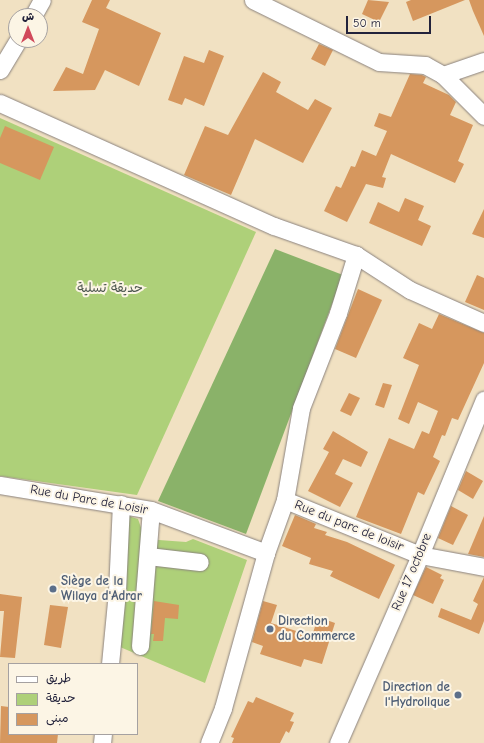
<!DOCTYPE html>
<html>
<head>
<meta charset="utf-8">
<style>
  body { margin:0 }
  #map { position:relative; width:484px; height:743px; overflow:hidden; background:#f1e1c2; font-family:"Comic Neue","Playpen Sans Arabic",sans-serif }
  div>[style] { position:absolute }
  .green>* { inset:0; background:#aed079 }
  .forest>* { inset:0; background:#8ab269 }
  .building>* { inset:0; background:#d6975e }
  .roads { filter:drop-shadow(0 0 1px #8a827e) drop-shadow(0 0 1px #8a827e) }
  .minor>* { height:17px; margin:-8.5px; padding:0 8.5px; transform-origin:8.5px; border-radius:8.5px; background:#fff }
  .dots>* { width:11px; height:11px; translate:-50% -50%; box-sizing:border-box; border:2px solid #fcf5e5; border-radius:50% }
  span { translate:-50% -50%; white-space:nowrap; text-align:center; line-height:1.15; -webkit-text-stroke:4px #fcf5e5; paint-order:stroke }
  .park-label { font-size:13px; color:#4c564e }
  .street-label { font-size:13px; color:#22223b }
  .service-label { font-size:13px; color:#4e5e75; font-weight:700 }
  .left { translate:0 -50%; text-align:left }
  .right { translate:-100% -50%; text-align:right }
  .legend { position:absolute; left:8px; top:663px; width:130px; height:72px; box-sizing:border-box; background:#fcf5e5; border:1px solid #a5a1a1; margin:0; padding:5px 7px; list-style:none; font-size:12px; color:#22223b }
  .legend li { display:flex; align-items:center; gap:8px; height:20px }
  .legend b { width:20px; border:1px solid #a5a1a1 }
  .north { position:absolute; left:8px; top:8px; width:40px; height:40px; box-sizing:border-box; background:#fcf5e5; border:1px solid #a5a1a1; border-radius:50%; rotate:0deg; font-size:11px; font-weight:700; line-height:16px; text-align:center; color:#22223b }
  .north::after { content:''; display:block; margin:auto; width:14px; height:18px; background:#d1495b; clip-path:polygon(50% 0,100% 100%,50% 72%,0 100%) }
  .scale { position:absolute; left:346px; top:16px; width:85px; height:18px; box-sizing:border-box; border:2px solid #22223b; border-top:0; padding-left:5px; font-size:12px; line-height:14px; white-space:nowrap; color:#22223b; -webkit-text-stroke:3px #fcf5e5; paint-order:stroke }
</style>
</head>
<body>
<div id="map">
  <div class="green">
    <div style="clip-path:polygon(0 118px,256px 232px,137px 495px,0 476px)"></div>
    <div style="clip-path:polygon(125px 515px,138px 519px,145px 539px,186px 542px,193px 539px,247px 560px,205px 683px,120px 647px)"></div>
  </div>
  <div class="forest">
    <div style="clip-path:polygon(275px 249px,343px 275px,246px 534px,158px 501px)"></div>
  </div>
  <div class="building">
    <div style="clip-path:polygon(92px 0,110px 0,106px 8px,161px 33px,139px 86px,105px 70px,95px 90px,53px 91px,66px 67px,83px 74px,99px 29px,82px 22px)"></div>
    <div style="clip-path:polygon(368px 0,389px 2px,379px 22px,362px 14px)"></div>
    <div style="clip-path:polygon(411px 0,465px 0,413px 21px,406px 2px)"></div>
    <div style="clip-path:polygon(469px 0,484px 0,484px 36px,473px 11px)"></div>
    <div style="clip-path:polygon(319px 44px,333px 50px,325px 66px,311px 59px)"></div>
    <div style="clip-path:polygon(209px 50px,224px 56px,204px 106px,185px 98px,182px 105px,168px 100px,184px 56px,204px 63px)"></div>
    <div style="clip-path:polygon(263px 72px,281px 82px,276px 92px,308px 110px,315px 99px,332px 108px,303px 163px,255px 139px,231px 195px,184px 175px,205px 126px,228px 135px)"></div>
    <div style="clip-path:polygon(410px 74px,422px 75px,426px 77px,423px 83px,449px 95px,456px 102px,450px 115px,473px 125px,458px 161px,464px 164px,455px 183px,391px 154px,382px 177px,386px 178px,383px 188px,366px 184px,347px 222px,324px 211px,336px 186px,341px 188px,351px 166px,355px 167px,362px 150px,376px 156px,387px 131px,374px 126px,379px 113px,391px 117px)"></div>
    <div style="clip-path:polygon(5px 126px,54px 147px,40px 180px,0 163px,0 138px)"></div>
    <div style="clip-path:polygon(405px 198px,424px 206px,418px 220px,431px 226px,422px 246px,369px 223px,378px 202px,399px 212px)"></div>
    <div style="clip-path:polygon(484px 209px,484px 238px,472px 234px)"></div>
    <div style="clip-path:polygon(477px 275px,484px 278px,484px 310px,465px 302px)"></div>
    <div style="clip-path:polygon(358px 289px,382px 300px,356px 358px,335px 349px)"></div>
    <div style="clip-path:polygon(439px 314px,484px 333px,484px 363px,458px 420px,452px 418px,445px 436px,442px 435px,433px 457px,440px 461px,424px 495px,418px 492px,401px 534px,356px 517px,389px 438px,414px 449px,422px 431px,429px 434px,438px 411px,418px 402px,409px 424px,398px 419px,419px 365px,403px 358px,419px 323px,432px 329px)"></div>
    <div style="clip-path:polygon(383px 383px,392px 385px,384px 408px,375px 405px)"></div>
    <div style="clip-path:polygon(349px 393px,360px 398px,351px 416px,340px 411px)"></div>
    <div style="clip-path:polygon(333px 431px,368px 452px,361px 467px,343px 459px,335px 474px,353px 483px,340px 507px,308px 491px,329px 452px,323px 449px)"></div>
    <div style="clip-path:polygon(466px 471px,483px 481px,473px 499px,458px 490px)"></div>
    <div style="clip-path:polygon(451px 506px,468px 515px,453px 545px,438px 538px)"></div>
    <div style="clip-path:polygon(295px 515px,316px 524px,314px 528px,327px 532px,325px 535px,347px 542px,395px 565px,379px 599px,330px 576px,333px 571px,309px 564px,311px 558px,282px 546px)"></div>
    <div style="clip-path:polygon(484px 516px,484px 557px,468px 554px)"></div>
    <div style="clip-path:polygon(426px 567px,442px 575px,440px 578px,444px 580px,433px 604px,413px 595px)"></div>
    <div style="clip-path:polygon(484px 577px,484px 621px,479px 634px,438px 617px,441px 608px,471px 620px,478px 604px,473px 601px)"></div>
    <div style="clip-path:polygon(0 594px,22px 597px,15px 658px,0 657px,4px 611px,0 611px)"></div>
    <div style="clip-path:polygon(154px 601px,179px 605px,178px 619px,165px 618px,163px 641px,153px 641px,154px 634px,151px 634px)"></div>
    <div style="clip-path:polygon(263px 601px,277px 605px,271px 623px,312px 636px,318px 617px,335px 623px,322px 664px,304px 659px,301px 667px,260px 654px,263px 646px,252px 642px)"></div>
    <div style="clip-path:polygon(50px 605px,68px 607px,61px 648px,44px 645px)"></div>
    <div style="clip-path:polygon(256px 697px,294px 713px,290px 721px,294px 722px,289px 733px,286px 731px,280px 743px,232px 743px,234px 738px,231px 737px,248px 701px,253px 703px)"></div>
    <div style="clip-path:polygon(1px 706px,9px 707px,9px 734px,58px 734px,57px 743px,0 743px)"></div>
  </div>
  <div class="roads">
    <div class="minor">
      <div style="left:253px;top:0;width:140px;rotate:26.2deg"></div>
      <div style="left:379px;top:62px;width:46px;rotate:3.7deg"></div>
      <div style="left:425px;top:65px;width:21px;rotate:29deg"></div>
      <div style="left:443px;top:75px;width:58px;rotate:45deg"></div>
      <div style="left:33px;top:16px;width:18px;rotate:-61deg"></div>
      <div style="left:0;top:70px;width:35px;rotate:-59deg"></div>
      <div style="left:443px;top:75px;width:43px;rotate:-18.9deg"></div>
      <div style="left:0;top:103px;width:300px;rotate:24.2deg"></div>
      <div style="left:274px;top:226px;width:87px;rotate:19.5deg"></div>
      <div style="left:356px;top:255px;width:64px;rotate:32.9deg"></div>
      <div style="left:410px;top:290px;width:81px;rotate:24deg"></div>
      <div style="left:0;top:485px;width:153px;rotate:9.4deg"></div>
      <div style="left:151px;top:510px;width:123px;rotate:20.5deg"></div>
      <div style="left:285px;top:500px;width:146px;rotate:22.2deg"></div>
      <div style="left:420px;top:555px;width:65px;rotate:10.6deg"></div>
      <div style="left:148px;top:556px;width:52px;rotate:6.6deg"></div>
      <div style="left:140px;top:646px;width:136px;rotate:-85.4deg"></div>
      <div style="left:110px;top:664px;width:73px;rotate:-84.5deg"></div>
      <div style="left:117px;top:591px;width:87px;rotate:-87.4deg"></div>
      <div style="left:102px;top:743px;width:9px;rotate:-84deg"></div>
      <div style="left:209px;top:743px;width:38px;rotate:-68deg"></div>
      <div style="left:223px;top:708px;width:161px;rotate:-74.5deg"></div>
      <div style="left:266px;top:553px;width:56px;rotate:-70.3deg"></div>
      <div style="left:285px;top:500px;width:93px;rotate:-80.1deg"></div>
      <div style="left:301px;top:408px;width:102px;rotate:-68.7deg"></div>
      <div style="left:338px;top:313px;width:61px;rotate:-72.8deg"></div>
      <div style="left:338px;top:743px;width:205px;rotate:-66.4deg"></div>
      <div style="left:420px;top:555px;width:168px;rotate:-67.6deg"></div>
    </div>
  </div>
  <div class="dots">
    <div style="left:53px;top:589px;background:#5c6f8a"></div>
    <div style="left:270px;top:629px;background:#5c6f8a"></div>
    <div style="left:458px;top:695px;background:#5c6f8a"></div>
  </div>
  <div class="park-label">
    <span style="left:110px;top:288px">حديقة تسلية</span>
  </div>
  <div class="street-label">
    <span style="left:89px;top:500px;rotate:10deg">Rue du Parc de Loisir</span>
    <span style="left:349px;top:526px;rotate:22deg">Rue du parc de loisir</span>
    <span style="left:412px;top:572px;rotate:-67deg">Rue 17 octobre</span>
  </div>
  <div class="service-label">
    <span class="left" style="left:61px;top:589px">Siège de la<br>Wilaya d'Adrar</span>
    <span class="left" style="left:278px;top:629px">Direction<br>du Commerce</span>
    <span class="right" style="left:450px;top:695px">Direction de<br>l'Hydrolique</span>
  </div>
  <ul class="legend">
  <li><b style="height:5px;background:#fff"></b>طريق</li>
  <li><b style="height:11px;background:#aed079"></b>حديقة</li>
  <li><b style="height:11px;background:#d6975e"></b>مبنى</li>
  </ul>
  <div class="north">ش</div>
  <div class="scale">50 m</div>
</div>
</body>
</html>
